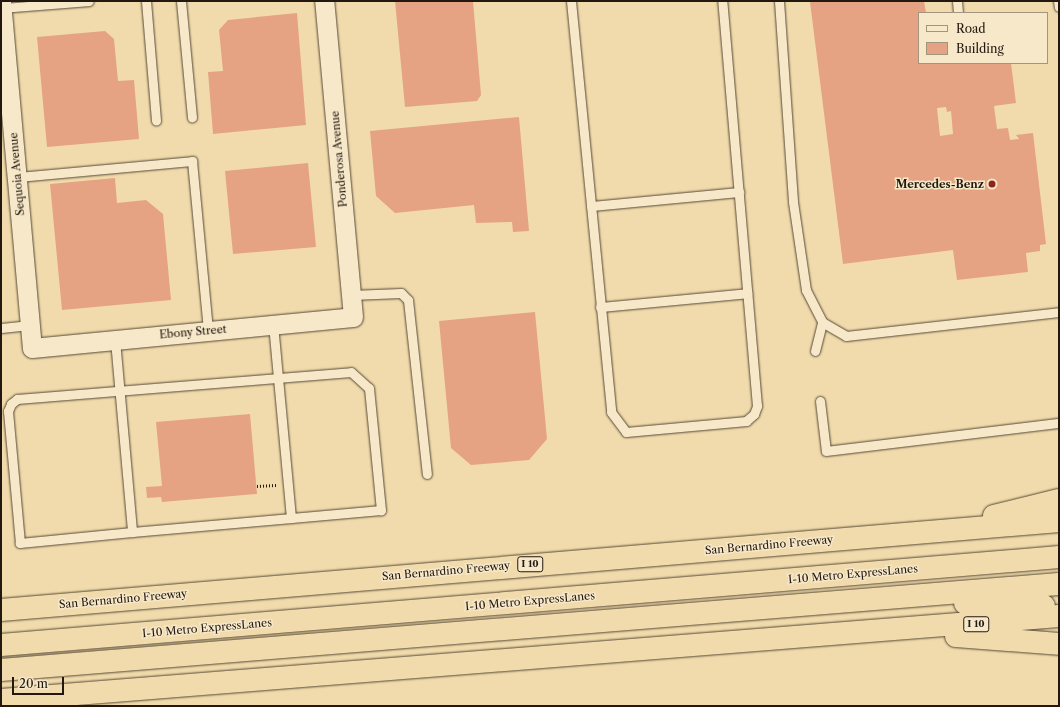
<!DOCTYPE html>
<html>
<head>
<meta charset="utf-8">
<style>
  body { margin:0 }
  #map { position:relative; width:1060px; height:707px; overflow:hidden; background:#f1dbac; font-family:"Libre Caslon Text",serif }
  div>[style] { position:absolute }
  .building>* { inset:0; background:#e5a384 }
  .path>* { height:2.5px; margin-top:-1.25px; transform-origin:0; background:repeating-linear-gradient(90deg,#22180f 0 1px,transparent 0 3px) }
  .roads { filter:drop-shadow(0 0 1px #564936) drop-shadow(0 0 1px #564936) }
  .service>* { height:9px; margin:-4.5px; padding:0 4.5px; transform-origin:4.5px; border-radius:4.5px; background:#f6e8c9 }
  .minor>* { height:19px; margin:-9.5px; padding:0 9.5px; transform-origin:9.5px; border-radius:9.5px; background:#f6e8c9 }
  .motorway>* { height:22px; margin:-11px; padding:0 11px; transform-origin:11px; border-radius:11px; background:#f1dbac }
  .dots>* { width:11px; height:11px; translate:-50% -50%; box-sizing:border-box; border:2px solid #f6e8c9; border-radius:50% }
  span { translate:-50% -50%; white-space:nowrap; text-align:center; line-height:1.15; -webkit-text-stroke:3px #f6e8c9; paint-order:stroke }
  .shield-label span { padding:1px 3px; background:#f6e8c9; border:1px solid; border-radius:3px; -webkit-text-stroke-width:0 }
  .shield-label { font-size:10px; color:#22180f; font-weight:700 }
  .street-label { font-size:11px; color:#22180f }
  .poi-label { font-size:11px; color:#22180f; font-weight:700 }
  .right { translate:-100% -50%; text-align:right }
  .frame { position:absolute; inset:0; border:2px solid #22180f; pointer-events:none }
  .legend { position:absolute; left:918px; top:12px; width:130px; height:52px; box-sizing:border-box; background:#f6e8c9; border:1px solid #a1957f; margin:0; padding:5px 7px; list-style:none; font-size:12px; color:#22180f }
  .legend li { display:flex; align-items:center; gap:8px; height:20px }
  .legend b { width:20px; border:1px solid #a1957f }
  .scale { position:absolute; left:12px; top:677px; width:52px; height:18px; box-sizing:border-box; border:2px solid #22180f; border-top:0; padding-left:5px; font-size:12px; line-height:14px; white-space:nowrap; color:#22180f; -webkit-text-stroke:3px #f6e8c9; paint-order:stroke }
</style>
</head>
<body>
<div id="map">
  <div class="building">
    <div style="clip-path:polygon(395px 1px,473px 1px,481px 95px,477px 101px,405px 107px)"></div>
    <div style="clip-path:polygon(evenodd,924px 1px,926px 13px,919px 13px,919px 63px,1011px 63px,1016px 103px,994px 106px,997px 129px,1008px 128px,1010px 140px,1019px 139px,1016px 135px,1033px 133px,1046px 244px,1040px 245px,1040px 251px,1026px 253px,1028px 272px,957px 280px,953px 250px,843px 264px,810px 2px,924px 1px,946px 107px,947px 112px,951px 111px,953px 134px,940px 136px,937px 108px,946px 107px)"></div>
    <div style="clip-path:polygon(297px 13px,306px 125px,213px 134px,208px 72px,223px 71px,219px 30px,228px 20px)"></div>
    <div style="clip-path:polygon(105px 31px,114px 39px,118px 81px,134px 80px,139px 139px,47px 147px,37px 37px)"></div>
    <div style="clip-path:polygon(519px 117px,529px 231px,513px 232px,512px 222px,476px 223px,474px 205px,395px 213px,376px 196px,370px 131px)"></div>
    <div style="clip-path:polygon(308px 163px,316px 247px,233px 254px,225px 171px)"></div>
    <div style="clip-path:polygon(115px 178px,117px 203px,146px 200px,163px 214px,171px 300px,62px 310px,50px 184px)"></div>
    <div style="clip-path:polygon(535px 312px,547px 439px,529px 460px,471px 465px,451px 448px,439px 321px)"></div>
    <div style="clip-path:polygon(250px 414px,257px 494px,162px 502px,161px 497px,147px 498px,146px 487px,162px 486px,156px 422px)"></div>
  </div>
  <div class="path">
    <div style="left:257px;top:486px;width:19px;rotate:-3deg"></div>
  </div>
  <div class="roads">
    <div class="service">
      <div style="left:146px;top:1px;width:120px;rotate:85.2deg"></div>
      <div style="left:181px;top:1px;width:117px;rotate:84.6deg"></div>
      <div style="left:571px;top:1px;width:413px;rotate:84.4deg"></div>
      <div style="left:611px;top:412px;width:25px;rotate:53deg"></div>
      <div style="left:626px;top:432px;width:121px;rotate:-5.2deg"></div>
      <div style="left:746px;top:421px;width:11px;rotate:-41deg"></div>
      <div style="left:754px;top:414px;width:9px;rotate:-69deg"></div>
      <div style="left:757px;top:406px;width:407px;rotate:-94.9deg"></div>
      <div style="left:779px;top:1px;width:201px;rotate:86deg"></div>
      <div style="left:793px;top:202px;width:89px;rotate:81.6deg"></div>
      <div style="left:806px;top:290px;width:36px;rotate:63deg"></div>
      <div style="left:822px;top:322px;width:28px;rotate:30deg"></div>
      <div style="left:846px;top:336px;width:214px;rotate:-6.4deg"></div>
      <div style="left:957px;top:1px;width:12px;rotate:85deg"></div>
      <div style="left:1058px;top:1px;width:6px;rotate:81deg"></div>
      <div style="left:2px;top:8px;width:87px;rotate:-4.6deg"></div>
      <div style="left:17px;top:177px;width:176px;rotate:-5.2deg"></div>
      <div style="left:192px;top:161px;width:171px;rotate:84.6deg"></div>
      <div style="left:591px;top:206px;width:149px;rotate:-5.4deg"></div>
      <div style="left:351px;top:295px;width:50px;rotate:-2.3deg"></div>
      <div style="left:401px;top:293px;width:10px;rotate:45deg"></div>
      <div style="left:408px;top:300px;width:175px;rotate:83.8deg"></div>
      <div style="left:600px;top:307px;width:148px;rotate:-5.4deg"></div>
      <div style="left:1px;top:328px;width:29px;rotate:-6deg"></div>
      <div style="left:115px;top:340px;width:193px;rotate:84.9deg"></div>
      <div style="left:132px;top:532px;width:160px;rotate:-5deg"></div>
      <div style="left:291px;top:518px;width:194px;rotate:-95.3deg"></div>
      <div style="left:815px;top:351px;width:30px;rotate:-76deg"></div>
      <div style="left:820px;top:401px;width:50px;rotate:83.2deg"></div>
      <div style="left:826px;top:451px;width:235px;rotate:-6.9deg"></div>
      <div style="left:132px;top:532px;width:113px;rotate:174.4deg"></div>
      <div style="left:20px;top:543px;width:133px;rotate:-95.2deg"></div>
      <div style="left:8px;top:411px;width:8px;rotate:-67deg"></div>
      <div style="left:11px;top:404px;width:8px;rotate:-40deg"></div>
      <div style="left:17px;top:399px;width:335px;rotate:-4.6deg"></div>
      <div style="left:351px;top:372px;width:24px;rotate:42deg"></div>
      <div style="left:369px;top:388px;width:123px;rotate:84.4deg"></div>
      <div style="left:381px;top:510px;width:90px;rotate:174.9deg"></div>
    </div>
    <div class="minor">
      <div style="left:1px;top:1px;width:348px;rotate:84.9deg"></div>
      <div style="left:32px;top:348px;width:322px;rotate:-5.5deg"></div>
      <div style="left:353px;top:317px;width:317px;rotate:-95.2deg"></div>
    </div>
    <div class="motorway">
      <div style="left:994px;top:516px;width:67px;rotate:-13.8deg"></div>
      <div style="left:965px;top:603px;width:79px;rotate:2.2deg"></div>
      <div style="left:1px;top:610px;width:1062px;rotate:-4.81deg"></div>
      <div style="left:956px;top:636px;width:103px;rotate:4.4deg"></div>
      <div style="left:1px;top:645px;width:1062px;rotate:-4.75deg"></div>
      <div style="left:1px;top:670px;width:1061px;rotate:-4.65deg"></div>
      <div style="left:1px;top:700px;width:1061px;rotate:-4.54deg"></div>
    </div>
  </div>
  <div class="dots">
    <div style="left:992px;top:184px;background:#8f2418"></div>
  </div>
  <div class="shield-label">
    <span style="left:530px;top:564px">I 10</span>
    <span style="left:976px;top:624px">I 10</span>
  </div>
  <div class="street-label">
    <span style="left:339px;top:159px;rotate:-95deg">Ponderosa Avenue</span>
    <span style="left:17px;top:174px;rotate:-95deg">Sequoia Avenue</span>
    <span style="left:193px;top:332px;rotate:-5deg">Ebony Street</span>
    <span style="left:769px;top:545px;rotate:-5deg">San Bernardino Freeway</span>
    <span style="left:446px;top:571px;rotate:-5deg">San Bernardino Freeway</span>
    <span style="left:853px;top:574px;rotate:-5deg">I-10 Metro ExpressLanes</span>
    <span style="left:123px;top:599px;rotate:-5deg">San Bernardino Freeway</span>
    <span style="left:530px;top:601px;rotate:-5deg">I-10 Metro ExpressLanes</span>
    <span style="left:207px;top:628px;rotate:-5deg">I-10 Metro ExpressLanes</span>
  </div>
  <div class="poi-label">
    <span class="right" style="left:984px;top:184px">Mercedes-Benz</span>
  </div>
  <div class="frame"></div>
  <ul class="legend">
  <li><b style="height:5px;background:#f6e8c9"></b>Road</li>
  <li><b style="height:11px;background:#e5a384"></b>Building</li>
  </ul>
  <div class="scale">20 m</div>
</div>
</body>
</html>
